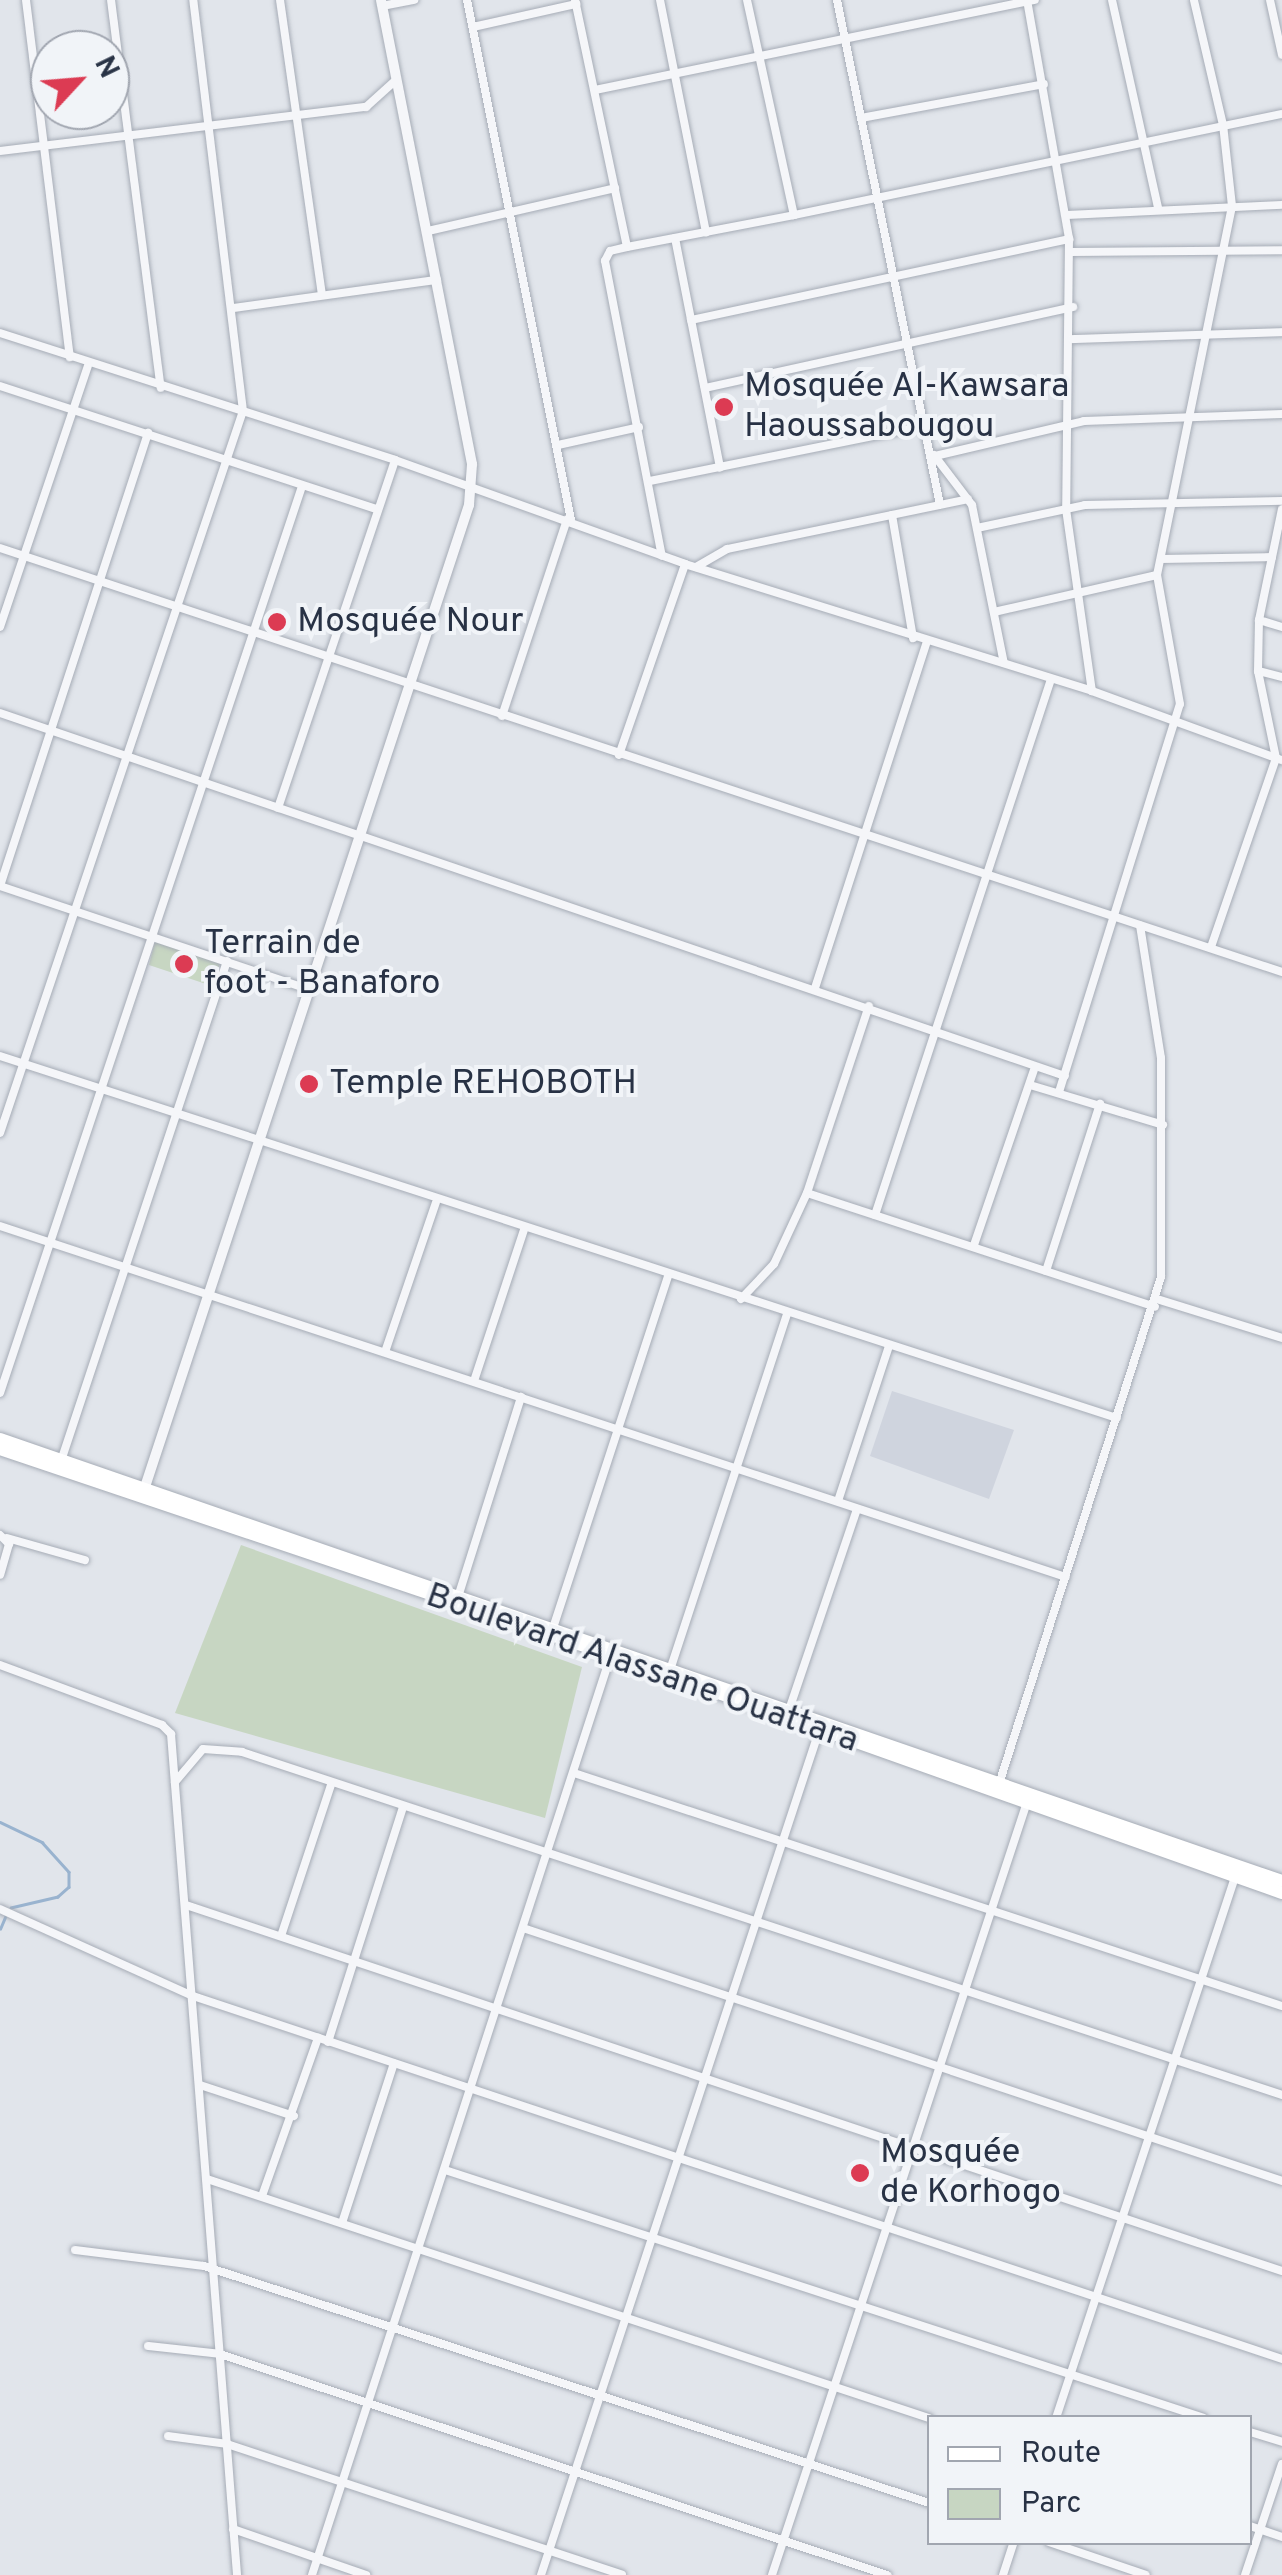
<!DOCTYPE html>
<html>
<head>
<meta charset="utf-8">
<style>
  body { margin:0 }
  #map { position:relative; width:1282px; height:2575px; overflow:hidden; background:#e1e5eb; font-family:Overpass,sans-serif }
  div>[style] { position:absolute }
  .built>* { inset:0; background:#cfd4de }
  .green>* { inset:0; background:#c7d6c2 }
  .stream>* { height:2.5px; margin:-1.25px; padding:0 1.25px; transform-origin:1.25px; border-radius:1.25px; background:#99b3cf }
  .roads { filter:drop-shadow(0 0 2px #a6acb6) drop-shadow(0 0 2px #a6acb6) }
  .minor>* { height:8px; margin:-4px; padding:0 4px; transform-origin:4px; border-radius:4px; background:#f5f6f9 }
  .tertiary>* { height:10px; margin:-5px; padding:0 5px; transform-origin:5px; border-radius:5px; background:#f5f6f9 }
  .primary>* { height:12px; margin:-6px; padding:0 6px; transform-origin:6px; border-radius:6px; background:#fff }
  .dots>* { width:28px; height:28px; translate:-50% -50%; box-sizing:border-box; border:5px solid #f1f4f8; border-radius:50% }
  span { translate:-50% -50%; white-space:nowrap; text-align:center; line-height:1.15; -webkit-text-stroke:8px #f1f4f8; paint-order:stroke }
  .poi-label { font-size:35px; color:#283245 }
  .left { translate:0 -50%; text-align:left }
  .street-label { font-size:35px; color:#283245 }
  .legend { position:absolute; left:927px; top:2415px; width:325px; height:130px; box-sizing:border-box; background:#f1f4f8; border:2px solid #a1a6b0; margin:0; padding:12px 18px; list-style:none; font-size:30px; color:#283245 }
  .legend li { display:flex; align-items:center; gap:20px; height:50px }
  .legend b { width:50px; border:2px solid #a1a6b0 }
  .north { position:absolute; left:30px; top:30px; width:100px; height:100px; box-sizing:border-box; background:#f1f4f8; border:2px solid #a1a6b0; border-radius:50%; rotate:64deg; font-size:28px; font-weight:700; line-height:40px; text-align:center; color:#283245 }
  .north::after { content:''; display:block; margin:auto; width:35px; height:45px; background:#dc3b53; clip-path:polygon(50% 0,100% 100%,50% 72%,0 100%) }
</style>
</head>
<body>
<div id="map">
  <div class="built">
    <div style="clip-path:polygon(892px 1391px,1014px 1430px,989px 1499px,870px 1456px)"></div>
  </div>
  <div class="green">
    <div style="clip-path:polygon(155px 941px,220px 963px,212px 986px,149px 965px)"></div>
    <div style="clip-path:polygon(241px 1545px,582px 1667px,545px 1818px,175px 1713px)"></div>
  </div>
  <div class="stream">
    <div style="left:0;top:1822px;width:47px;rotate:25.5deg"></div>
    <div style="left:42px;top:1842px;width:40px;rotate:48deg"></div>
    <div style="left:69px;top:1872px;width:15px;rotate:90deg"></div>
    <div style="left:69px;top:1887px;width:15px;rotate:138deg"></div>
    <div style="left:58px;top:1897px;width:48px;rotate:166.8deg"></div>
    <div style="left:0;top:1929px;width:15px;rotate:-67deg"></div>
  </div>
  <div class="roads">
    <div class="minor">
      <div style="left:26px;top:0;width:360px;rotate:83deg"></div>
      <div style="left:111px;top:0;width:391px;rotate:82.7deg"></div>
      <div style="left:280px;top:0;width:297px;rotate:81.9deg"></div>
      <div style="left:467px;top:0;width:530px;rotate:78.69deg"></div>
      <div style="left:575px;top:0;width:252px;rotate:78.1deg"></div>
      <div style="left:627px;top:247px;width:17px;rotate:167deg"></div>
      <div style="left:610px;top:251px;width:11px;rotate:117deg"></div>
      <div style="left:605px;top:261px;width:300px;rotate:79.1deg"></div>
      <div style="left:660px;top:0;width:237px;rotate:78.8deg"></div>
      <div style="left:747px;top:0;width:220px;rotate:77.7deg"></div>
      <div style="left:794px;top:215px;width:498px;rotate:-11.7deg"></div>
      <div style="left:837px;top:0;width:515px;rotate:78.47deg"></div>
      <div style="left:1027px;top:0;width:243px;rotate:80deg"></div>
      <div style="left:1069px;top:239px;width:270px;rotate:90.6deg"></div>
      <div style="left:1066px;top:509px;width:184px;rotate:81.9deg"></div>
      <div style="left:1112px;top:0;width:213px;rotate:77.5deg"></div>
      <div style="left:1270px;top:0;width:56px;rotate:77.7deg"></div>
      <div style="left:382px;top:6px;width:33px;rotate:-11deg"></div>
      <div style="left:473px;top:27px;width:106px;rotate:-12.6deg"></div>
      <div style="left:595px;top:90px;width:449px;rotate:-11.6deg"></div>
      <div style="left:861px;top:118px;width:186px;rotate:-10.5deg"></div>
      <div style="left:0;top:151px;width:369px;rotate:-6.9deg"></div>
      <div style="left:366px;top:107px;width:40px;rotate:-42deg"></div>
      <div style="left:1067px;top:215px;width:215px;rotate:-2.7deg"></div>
      <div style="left:428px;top:231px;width:192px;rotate:-12.9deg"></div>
      <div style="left:675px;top:238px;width:234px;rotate:78.9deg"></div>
      <div style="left:627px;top:247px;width:170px;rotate:-10.8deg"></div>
      <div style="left:1070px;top:252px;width:212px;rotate:-0.5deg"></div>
      <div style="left:234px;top:308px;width:205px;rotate:-7.9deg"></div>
      <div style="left:691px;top:320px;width:387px;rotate:-12.1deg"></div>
      <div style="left:0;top:333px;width:415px;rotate:17.8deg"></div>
      <div style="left:395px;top:460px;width:308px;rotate:19.7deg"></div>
      <div style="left:685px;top:564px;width:426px;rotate:17.3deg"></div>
      <div style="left:1092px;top:691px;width:202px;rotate:20deg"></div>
      <div style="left:1072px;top:339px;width:210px;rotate:-1.9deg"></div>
      <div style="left:0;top:386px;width:397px;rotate:18.1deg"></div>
      <div style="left:705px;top:388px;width:377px;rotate:-12.4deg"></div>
      <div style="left:558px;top:445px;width:83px;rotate:-12.5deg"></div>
      <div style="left:934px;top:455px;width:63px;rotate:52.8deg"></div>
      <div style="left:972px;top:505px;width:161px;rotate:78.6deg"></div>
      <div style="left:935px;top:456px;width:153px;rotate:-13.2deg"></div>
      <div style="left:1084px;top:421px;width:198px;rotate:-2deg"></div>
      <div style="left:650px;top:481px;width:279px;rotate:-11.4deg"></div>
      <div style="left:892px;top:515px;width:125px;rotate:80.3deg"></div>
      <div style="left:977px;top:528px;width:110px;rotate:-12deg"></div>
      <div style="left:1085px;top:505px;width:197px;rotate:-1.2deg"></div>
      <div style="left:0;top:548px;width:1350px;rotate:18.3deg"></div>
      <div style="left:1161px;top:559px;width:111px;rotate:-1deg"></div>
      <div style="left:696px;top:567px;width:36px;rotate:-30deg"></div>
      <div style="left:727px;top:549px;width:246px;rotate:-11.7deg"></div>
      <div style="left:994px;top:612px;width:167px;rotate:-12.8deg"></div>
      <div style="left:1259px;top:620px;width:24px;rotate:17deg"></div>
      <div style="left:0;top:627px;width:276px;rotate:-71.4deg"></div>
      <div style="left:1258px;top:671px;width:25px;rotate:14deg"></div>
      <div style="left:0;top:713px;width:1125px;rotate:18.82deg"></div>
      <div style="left:502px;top:716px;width:207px;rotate:-71.7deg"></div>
      <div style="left:619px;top:755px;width:202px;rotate:-70.9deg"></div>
      <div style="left:278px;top:808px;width:367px;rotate:-71.4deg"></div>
      <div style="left:0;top:886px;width:477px;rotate:-71.9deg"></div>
      <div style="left:0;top:886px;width:322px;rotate:18.5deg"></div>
      <div style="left:1211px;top:947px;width:200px;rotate:-71deg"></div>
      <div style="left:1276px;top:758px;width:89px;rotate:-101.7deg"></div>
      <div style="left:1258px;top:671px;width:51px;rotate:-88.9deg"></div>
      <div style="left:1259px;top:620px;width:113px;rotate:-78.3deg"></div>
      <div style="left:815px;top:988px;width:364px;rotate:-72.1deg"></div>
      <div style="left:0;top:1056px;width:1174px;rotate:17.96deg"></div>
      <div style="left:1030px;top:1085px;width:139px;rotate:16.7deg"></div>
      <div style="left:1059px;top:1092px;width:406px;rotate:-72.7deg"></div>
      <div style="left:1180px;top:704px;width:131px;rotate:-100.1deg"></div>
      <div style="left:1157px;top:575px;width:377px;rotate:-78.5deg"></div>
      <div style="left:1232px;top:206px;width:81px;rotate:-96.3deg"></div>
      <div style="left:1223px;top:125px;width:128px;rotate:-103.1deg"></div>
      <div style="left:0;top:1133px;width:762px;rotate:-71.4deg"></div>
      <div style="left:243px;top:411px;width:414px;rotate:-96.9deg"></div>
      <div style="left:807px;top:1193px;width:366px;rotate:18.1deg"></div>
      <div style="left:875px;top:1215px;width:564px;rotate:-71.82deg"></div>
      <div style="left:0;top:1226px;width:1122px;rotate:18.23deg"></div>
      <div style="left:974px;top:1245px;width:185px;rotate:-71.1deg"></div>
      <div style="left:1046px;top:1271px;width:176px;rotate:-72.1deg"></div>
      <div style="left:741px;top:1299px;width:48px;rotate:-46.7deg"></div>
      <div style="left:774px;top:1264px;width:78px;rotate:-65.1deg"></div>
      <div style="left:807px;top:1193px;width:197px;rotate:-71.7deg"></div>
      <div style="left:1157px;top:1299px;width:131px;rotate:17.3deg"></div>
      <div style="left:385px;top:1352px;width:158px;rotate:-71.2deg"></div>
      <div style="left:474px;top:1381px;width:159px;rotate:-71.7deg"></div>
      <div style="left:0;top:1393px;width:956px;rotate:-71.58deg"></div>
      <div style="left:60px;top:1464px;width:530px;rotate:-71.63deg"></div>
      <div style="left:838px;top:1501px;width:163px;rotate:-71.8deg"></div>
      <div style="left:0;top:1535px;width:13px;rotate:45deg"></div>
      <div style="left:9px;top:1544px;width:32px;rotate:106deg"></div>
      <div style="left:7px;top:1538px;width:81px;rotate:15.8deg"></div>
      <div style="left:458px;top:1597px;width:210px;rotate:-72.5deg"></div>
      <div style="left:554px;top:1625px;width:367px;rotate:-71.9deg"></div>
      <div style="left:0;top:1665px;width:173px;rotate:20.3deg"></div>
      <div style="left:162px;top:1725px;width:13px;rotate:45deg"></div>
      <div style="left:171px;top:1734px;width:844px;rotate:85.51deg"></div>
      <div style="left:671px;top:1667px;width:372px;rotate:-71.8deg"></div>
      <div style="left:790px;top:1707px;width:209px;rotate:-71.3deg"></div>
      <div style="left:574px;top:1773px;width:745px;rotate:18.22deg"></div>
      <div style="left:175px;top:1782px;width:43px;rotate:-49.7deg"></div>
      <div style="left:203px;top:1749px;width:39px;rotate:4deg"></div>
      <div style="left:242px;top:1752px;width:1095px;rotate:18.25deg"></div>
      <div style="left:999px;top:1784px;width:532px;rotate:-72.28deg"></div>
      <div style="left:1161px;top:1277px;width:219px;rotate:-90deg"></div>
      <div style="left:1161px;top:1058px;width:134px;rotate:-99deg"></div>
      <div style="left:186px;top:1905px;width:1155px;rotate:18.47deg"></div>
      <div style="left:0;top:1909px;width:212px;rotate:24.3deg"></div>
      <div style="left:193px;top:1996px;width:1148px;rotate:18.43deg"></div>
      <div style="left:523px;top:1928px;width:800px;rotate:18.43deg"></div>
      <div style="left:281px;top:1936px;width:162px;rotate:-71.7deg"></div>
      <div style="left:328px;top:2042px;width:247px;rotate:-72.3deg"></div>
      <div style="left:200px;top:2085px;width:99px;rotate:18.3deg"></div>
      <div style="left:445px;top:2170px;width:798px;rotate:18.09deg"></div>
      <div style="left:207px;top:2179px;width:761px;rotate:18.32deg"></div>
      <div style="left:262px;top:2196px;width:168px;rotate:-70.5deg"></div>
      <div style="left:342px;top:2223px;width:168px;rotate:-72deg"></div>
      <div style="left:75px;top:2250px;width:130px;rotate:7.1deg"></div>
      <div style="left:204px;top:2266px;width:763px;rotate:18.1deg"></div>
      <div style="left:148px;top:2346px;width:72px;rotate:6.3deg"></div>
      <div style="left:220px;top:2354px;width:703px;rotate:18.33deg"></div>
      <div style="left:1056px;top:2418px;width:573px;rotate:-71.69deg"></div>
      <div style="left:1250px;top:2432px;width:34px;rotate:17deg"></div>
      <div style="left:168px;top:2436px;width:60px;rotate:7.7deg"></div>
      <div style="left:227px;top:2444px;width:416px;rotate:18.3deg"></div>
      <div style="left:1250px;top:2526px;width:34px;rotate:19deg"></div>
      <div style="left:233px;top:2529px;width:141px;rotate:19.1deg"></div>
      <div style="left:1049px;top:2542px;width:102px;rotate:18.8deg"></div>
      <div style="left:312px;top:2575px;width:967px;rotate:-72deg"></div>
      <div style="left:541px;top:2575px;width:892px;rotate:-71.77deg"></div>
      <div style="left:772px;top:2575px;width:814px;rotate:-71.74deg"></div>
      <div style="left:1003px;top:2575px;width:35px;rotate:-72deg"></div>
      <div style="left:1245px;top:2575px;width:117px;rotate:-71.6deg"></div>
    </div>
    <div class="tertiary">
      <div style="left:142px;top:1496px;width:1044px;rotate:-71.74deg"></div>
      <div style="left:469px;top:505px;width:41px;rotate:-85.8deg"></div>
      <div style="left:472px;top:464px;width:473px;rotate:-101.1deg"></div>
    </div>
    <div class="primary">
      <div style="left:0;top:1439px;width:1356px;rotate:19.02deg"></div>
      <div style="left:0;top:1449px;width:645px;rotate:18.63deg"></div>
      <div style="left:611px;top:1655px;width:712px;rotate:19.53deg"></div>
    </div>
  </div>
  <div class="dots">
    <div style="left:724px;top:407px;background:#dc3b53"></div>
    <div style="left:277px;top:622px;background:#dc3b53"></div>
    <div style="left:184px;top:964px;background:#dc3b53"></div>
    <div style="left:309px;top:1084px;background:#dc3b53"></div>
    <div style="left:860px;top:2173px;background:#dc3b53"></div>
  </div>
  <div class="poi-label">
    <span class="left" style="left:744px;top:407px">Mosquée Al-Kawsara<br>Haoussabougou</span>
    <span class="left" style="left:297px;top:622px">Mosquée Nour</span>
    <span class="left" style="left:204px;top:964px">Terrain de<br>foot - Banaforo</span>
    <span class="left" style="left:329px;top:1084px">Temple REHOBOTH</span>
    <span class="left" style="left:880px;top:2173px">Mosquée<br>de Korhogo</span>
  </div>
  <div class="street-label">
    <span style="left:642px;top:1669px;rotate:19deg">Boulevard Alassane Ouattara</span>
  </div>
  <ul class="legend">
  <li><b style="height:12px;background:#fff"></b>Route</li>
  <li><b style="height:28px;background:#c7d6c2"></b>Parc</li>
  </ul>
  <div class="north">N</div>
</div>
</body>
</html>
